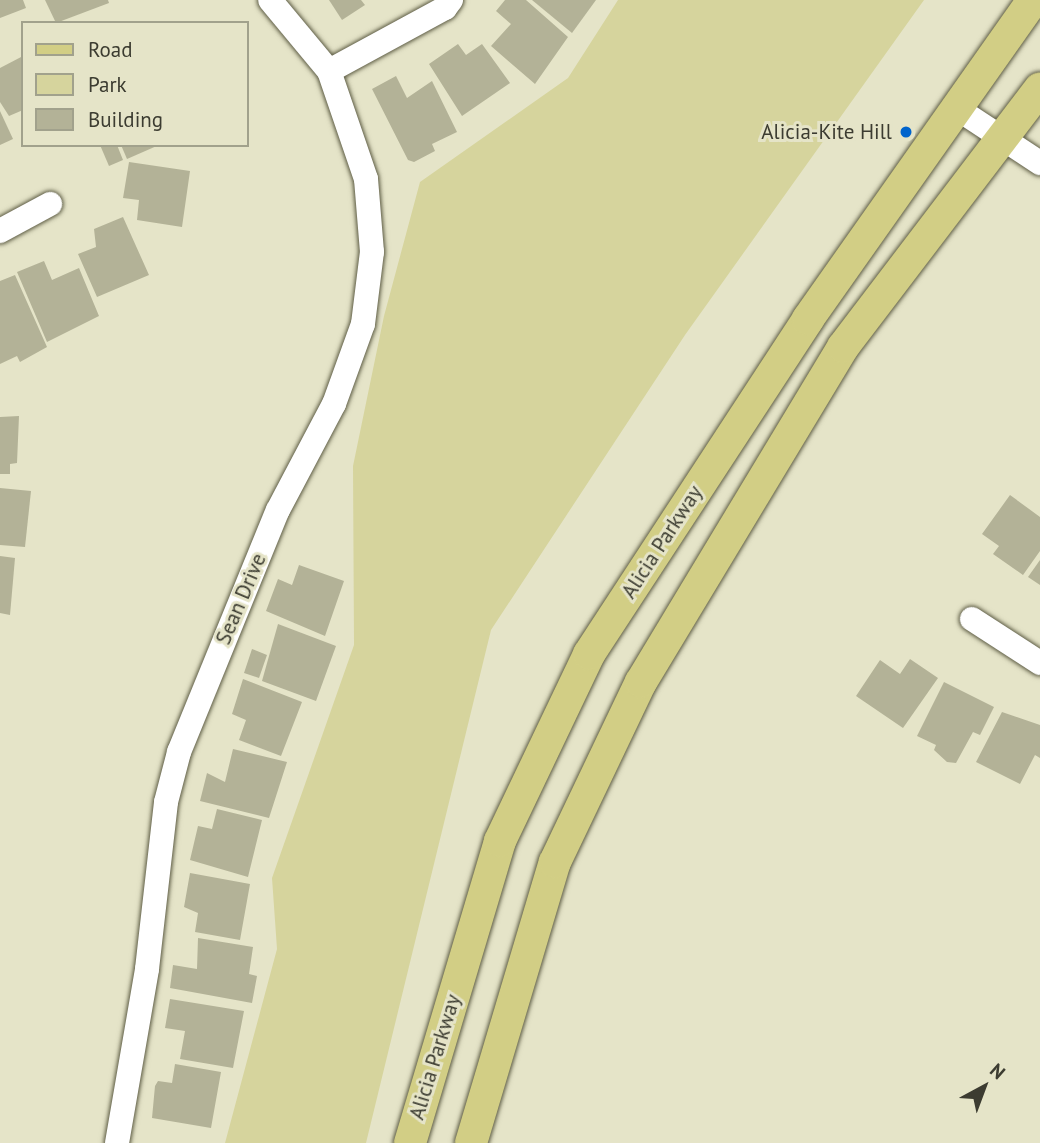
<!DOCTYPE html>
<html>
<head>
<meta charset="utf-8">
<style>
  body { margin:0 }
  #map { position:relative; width:1040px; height:1143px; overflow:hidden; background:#e5e4c8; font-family:"PT Sans",sans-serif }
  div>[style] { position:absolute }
  .green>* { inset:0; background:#d6d49d }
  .building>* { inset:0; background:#b3b297 }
  .roads { filter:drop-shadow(0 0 2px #5e5d45) drop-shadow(0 0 2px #5e5d45) }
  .minor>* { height:24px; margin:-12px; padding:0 12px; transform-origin:12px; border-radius:12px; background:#fff }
  .major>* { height:32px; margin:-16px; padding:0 16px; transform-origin:16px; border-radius:16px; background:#d2ce85 }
  .dots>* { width:19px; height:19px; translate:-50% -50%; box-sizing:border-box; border:4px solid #e5e4c8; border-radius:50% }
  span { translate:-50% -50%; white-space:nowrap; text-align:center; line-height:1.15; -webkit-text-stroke:6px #e5e4c8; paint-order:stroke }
  .poi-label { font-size:21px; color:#3c3c31 }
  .right { translate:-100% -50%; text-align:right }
  .street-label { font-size:21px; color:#3c3c31 }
  .legend { position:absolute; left:21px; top:21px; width:228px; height:126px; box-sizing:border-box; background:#e5e4c8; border:2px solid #a1a18c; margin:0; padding:9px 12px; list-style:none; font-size:21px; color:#3c3c31 }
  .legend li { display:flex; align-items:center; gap:14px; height:35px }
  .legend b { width:35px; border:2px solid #a1a18c }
  .north { position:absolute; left:949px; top:1052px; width:70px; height:70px; -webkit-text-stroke:5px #e5e4c8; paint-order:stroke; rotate:41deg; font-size:19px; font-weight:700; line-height:28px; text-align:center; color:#3c3c31 }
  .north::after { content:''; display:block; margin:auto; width:24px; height:32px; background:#3c3c31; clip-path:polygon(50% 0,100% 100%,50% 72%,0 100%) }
</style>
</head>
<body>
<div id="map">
  <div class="green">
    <div style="clip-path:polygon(618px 0,924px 0,685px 335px,491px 630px,366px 1143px,225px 1143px,277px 949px,272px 878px,354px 645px,353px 466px,384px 316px,420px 182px,568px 78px)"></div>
  </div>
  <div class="building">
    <div style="clip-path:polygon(0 0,23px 0,26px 8px,0 18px)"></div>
    <div style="clip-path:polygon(45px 0,108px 0,109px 3px,56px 23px)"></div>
    <div style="clip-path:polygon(329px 0,361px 0,365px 5px,342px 20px)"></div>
    <div style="clip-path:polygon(505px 0,526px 0,568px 37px,535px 84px,491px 46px,511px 24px,496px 11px)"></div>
    <div style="clip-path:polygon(532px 0,596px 0,572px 33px)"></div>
    <div style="clip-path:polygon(458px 44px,466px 55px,482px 44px,510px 83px,462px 116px,429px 64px)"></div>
    <div style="clip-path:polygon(23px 56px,23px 110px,9px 116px,0 102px,0 68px)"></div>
    <div style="clip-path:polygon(396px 76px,407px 98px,432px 81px,457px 132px,432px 144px,435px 151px,414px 162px,408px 160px,372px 89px)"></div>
    <div style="clip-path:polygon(0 111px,13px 139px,0 145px)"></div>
    <div style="clip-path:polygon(100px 145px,117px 145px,123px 160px,109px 166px)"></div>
    <div style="clip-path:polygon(121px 145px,159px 145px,127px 159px)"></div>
    <div style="clip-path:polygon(129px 162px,190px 171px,182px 227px,137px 220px,139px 200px,123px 198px)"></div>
    <div style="clip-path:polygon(123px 217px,149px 275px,97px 297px,78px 254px,96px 247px,94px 229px)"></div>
    <div style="clip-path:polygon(44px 261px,52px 280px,79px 268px,99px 316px,47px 342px,17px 272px)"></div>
    <div style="clip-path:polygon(15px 275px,47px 347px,20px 362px,17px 356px,0 364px,0 281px)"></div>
    <div style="clip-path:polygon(19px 416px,17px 463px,10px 464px,10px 474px,0 474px,0 417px)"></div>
    <div style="clip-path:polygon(0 488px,31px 491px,25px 547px,0 545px)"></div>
    <div style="clip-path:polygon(1010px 495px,1040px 517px,1040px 551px,1023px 575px,993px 554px,999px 546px,982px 534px)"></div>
    <div style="clip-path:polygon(0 556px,15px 558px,10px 615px,0 613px)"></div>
    <div style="clip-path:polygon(1040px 560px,1040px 585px,1028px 577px)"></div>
    <div style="clip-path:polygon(299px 565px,344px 581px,325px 636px,266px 611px,278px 579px,292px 585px)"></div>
    <div style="clip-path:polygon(278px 624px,336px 646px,316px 701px,262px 681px)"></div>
    <div style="clip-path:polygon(252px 649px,267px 655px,259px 678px,244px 673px)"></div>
    <div style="clip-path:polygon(910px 659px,938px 678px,903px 728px,856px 696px,880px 660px,900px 674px)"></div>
    <div style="clip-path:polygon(243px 679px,302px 702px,281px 756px,239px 740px,246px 720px,232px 714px)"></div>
    <div style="clip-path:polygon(944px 682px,994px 707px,980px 735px,973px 732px,956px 763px,947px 762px,934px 750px,936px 745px,917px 736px)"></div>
    <div style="clip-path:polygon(1002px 712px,1040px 725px,1040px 758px,1035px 755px,1020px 784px,976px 762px)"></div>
    <div style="clip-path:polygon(233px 749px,287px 762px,269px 818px,200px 801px,207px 773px,225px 782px)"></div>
    <div style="clip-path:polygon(217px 809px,262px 820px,248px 877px,190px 860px,198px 826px,212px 829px)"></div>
    <div style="clip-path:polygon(190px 873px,250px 884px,240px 940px,195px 932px,198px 913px,184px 907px)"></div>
    <div style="clip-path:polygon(198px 938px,253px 947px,249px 974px,257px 976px,252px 1003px,170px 988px,173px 965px,197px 969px)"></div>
    <div style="clip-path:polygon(170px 999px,244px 1011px,233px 1068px,180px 1059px,185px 1031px,165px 1028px)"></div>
    <div style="clip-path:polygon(175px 1064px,221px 1072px,211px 1128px,152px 1118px,155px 1086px,158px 1081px,172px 1083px)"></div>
  </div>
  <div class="roads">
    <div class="minor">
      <div style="left:329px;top:71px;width:132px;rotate:-28.5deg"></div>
      <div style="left:445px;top:8px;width:10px;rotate:-53deg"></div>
      <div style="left:955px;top:107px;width:102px;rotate:33.4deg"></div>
      <div style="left:0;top:231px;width:57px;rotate:-28.4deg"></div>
      <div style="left:972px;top:619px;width:81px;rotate:32.9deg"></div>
      <div style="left:117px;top:1143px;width:177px;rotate:-80.2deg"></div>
      <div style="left:147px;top:969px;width:168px;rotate:-83.5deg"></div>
      <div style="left:166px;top:802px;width:52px;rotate:-75.4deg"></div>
      <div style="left:179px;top:752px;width:261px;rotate:-67.8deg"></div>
      <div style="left:278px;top:510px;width:120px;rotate:-62.2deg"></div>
      <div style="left:334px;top:404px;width:85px;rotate:-70.1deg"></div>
      <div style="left:363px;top:324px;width:73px;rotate:-82.9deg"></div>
      <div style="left:372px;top:252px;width:73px;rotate:-94.7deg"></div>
      <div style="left:366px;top:179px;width:114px;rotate:-108.9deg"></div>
      <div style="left:329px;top:71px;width:92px;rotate:-129.7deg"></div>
    </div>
    <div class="major">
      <div style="left:410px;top:1143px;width:315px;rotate:-73.4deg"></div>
      <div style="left:500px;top:841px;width:207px;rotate:-64.5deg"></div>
      <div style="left:589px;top:654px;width:400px;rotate:-56.8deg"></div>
      <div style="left:808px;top:319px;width:390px;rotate:-54.8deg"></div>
      <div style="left:471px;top:1143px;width:293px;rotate:-73.4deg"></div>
      <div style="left:555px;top:862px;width:199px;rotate:-64.5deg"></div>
      <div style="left:641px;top:682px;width:391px;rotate:-58.9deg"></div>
      <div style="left:843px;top:347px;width:325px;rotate:-52.7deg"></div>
    </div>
  </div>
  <div class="dots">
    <div style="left:906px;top:132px;background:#0064cc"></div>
  </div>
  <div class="poi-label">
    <span class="right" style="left:892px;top:132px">Alicia-Kite Hill</span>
  </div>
  <div class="street-label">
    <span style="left:662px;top:542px;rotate:-57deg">Alicia Parkway</span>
    <span style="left:241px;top:599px;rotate:-67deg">Sean Drive</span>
    <span style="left:435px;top:1057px;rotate:-73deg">Alicia Parkway</span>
  </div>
  <ul class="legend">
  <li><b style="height:9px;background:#d2ce85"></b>Road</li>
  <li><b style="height:19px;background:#d6d49d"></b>Park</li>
  <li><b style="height:19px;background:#b3b297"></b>Building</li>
  </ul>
  <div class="north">N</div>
</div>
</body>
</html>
